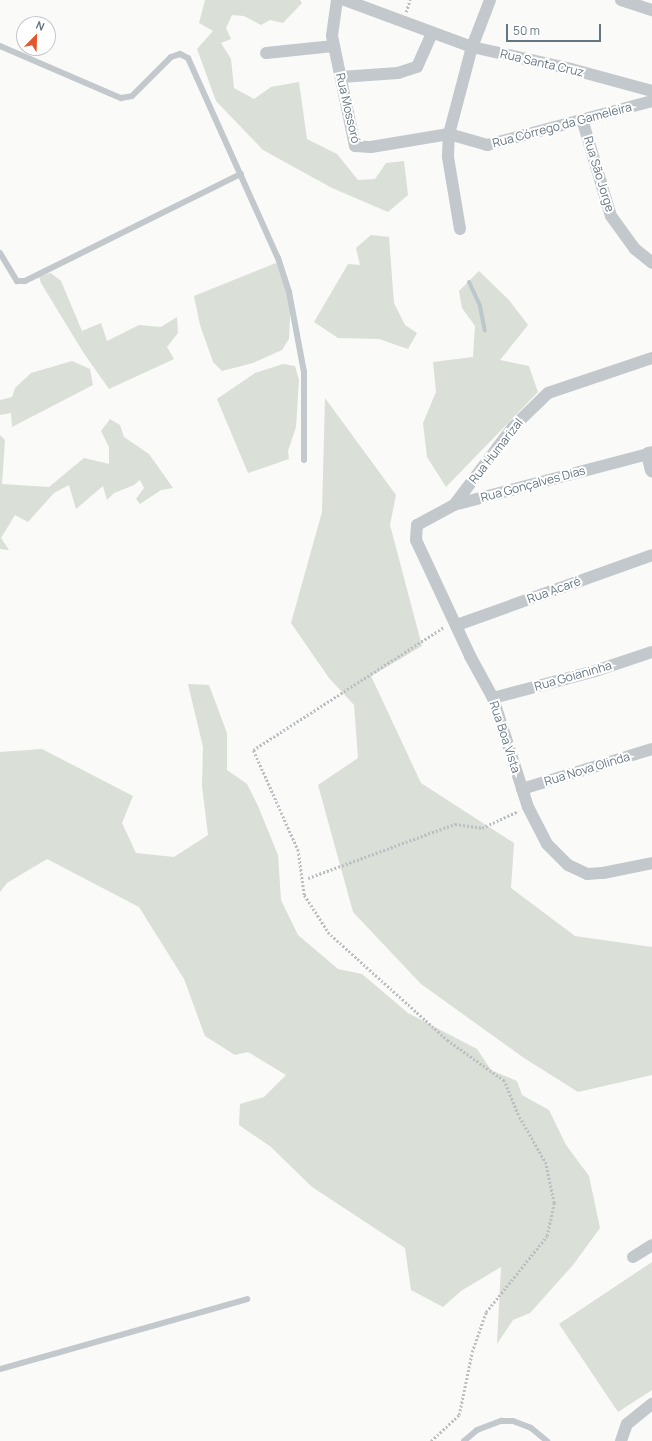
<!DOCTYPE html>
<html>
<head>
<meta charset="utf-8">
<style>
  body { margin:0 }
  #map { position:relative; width:652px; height:1441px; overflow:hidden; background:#fafaf8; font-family:Manrope,sans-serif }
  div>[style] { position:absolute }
  .green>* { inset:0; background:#dadfd7 }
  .stream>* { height:4px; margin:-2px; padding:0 2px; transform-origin:2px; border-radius:2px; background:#bbc7cb }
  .path>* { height:2.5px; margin-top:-1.25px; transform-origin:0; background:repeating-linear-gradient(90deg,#bbbfc2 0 2px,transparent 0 4px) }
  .service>* { height:6px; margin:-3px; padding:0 3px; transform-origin:3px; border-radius:3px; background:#c3c8cc }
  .minor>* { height:12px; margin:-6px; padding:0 6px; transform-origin:6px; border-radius:6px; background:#c3c8cc }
  .tertiary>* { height:15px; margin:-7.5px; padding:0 7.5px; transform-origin:7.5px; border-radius:7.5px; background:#c3c8cc }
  span { translate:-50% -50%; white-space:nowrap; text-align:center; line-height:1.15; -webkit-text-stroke:4px #fff; paint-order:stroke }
  .street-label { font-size:12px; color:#657683 }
  .north { position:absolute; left:16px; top:16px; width:40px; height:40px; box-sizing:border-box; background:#fff; border:1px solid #c1c8cd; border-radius:50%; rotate:23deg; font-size:11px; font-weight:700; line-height:16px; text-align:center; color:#657683 }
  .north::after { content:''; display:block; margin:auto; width:14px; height:18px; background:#e4572e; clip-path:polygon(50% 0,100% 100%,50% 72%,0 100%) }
  .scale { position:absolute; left:506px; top:24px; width:95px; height:18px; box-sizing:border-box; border:2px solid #657683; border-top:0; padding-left:5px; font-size:12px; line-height:14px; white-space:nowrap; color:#657683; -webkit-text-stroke:3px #fff; paint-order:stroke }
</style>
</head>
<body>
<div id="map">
  <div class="green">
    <div style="clip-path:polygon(205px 0,300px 0,302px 3px,283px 23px,270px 20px,261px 25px,244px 16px,232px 15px,226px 28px,231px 39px,221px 43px,231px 59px,234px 88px,254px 99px,271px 87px,299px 82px,307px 139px,337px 154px,358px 180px,375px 179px,386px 163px,404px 161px,408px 195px,388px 212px,332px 188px,263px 150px,216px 101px,197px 49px,213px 31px,199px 23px)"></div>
    <div style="clip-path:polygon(371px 235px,389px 237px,394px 303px,405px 325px,417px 333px,408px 349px,379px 339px,338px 338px,314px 322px,348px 264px,360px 265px,356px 248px)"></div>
    <div style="clip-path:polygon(276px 263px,291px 299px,289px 339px,282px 350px,253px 363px,222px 371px,213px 362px,200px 325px,194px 296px)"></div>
    <div style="clip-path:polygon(479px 271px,509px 300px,528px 325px,500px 360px,529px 366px,538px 392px,446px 487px,427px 457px,423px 423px,436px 392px,433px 362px,473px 357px,475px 326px,462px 308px,459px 291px)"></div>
    <div style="clip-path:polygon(51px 273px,61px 281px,82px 331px,101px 323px,107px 341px,139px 325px,161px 327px,177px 317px,178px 333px,167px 347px,174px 359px,109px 389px,83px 352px,41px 283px,39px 276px)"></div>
    <div style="clip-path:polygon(72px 361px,90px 369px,93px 385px,12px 427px,11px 413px,0 415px,0 400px,12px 397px,15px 388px,31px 373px)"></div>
    <div style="clip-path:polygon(283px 364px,295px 366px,299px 380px,296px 427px,288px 451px,289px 459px,248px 473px,217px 399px,255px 373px)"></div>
    <div style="clip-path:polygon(325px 398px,396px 495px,390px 525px,422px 646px,371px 676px,421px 783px,514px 843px,511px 888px,575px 936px,652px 947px,652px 1075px,578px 1092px,524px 1058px,421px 984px,353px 912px,318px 785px,358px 758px,354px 705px,329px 678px,291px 623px,322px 512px)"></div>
    <div style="clip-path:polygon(110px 419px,120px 425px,124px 437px,149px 454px,173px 488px,161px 490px,140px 504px,136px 499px,144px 488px,140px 480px,134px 485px,114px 493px,107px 500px,103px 486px,76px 509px,69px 485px,54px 493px,28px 522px,15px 515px,1px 538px,9px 550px,0 549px,0 435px,5px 440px,2px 484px,49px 487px,84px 458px,109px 464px,109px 447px,101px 431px)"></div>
    <div style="clip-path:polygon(188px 684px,209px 685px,227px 733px,227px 770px,247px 784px,258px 806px,278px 855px,281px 900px,298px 935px,338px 969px,362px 974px,408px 1013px,477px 1049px,491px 1070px,517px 1081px,522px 1095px,549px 1110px,566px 1145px,589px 1176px,600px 1228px,573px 1265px,530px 1313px,513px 1320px,497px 1344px,501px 1267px,461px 1291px,443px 1307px,411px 1290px,405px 1248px,312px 1187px,271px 1147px,239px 1125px,240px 1104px,264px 1097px,286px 1075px,248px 1052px,235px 1055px,205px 1036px,184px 979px,139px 907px,47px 859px,7px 883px,0 892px,0 752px,42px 749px,133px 796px,122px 823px,136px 853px,174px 857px,208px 835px,202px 786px,203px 747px)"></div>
    <div style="clip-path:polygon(652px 1262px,652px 1390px,618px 1412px,559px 1324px)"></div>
  </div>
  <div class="stream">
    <div style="left:469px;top:282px;width:26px;rotate:65deg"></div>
    <div style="left:480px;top:306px;width:25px;rotate:79deg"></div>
  </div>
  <div class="path">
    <div style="left:406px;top:12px;width:13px;rotate:-72deg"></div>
    <div style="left:308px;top:878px;width:157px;rotate:-20.2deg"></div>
    <div style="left:455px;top:824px;width:27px;rotate:8deg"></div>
    <div style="left:482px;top:828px;width:40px;rotate:-25deg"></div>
    <div style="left:431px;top:1441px;width:38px;rotate:-43deg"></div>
    <div style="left:459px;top:1415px;width:64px;rotate:-78.3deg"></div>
    <div style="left:472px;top:1352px;width:42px;rotate:-70.7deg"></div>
    <div style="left:486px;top:1312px;width:97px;rotate:-51.2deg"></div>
    <div style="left:547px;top:1236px;width:34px;rotate:-78deg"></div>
    <div style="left:554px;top:1203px;width:40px;rotate:-102deg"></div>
    <div style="left:546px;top:1164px;width:56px;rotate:-119.7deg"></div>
    <div style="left:518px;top:1115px;width:37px;rotate:-112deg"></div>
    <div style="left:504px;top:1081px;width:69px;rotate:-144.5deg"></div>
    <div style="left:448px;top:1041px;width:160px;rotate:-138deg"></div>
    <div style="left:329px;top:934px;width:46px;rotate:-122.7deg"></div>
    <div style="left:304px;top:895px;width:44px;rotate:-97.8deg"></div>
    <div style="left:298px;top:851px;width:111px;rotate:-114deg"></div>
    <div style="left:253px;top:750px;width:227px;rotate:-32.8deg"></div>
  </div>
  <div class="service">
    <div style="left:0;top:46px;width:132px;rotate:23.3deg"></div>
    <div style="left:121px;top:98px;width:11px;rotate:-10deg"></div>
    <div style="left:132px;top:96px;width:55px;rotate:-45deg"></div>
    <div style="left:171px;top:57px;width:9px;rotate:-18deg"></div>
    <div style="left:180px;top:54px;width:9px;rotate:27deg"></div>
    <div style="left:188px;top:58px;width:219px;rotate:65.8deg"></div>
    <div style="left:278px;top:258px;width:36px;rotate:72deg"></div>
    <div style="left:289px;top:292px;width:81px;rotate:79.4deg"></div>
    <div style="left:304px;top:372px;width:88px;rotate:90deg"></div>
    <div style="left:0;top:253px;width:33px;rotate:59deg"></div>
    <div style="left:17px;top:281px;width:8px"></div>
    <div style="left:25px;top:281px;width:241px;rotate:-26.4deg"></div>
    <div style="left:0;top:1369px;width:257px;rotate:-15.8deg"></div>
    <div style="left:464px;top:1441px;width:17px;rotate:-40deg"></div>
    <div style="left:477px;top:1430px;width:26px;rotate:-21deg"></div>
    <div style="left:501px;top:1421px;width:12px"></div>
    <div style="left:513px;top:1421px;width:19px;rotate:21deg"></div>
    <div style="left:531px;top:1428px;width:21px;rotate:39deg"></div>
  </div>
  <div class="minor">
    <div style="left:337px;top:0;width:36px;rotate:98deg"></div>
    <div style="left:332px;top:36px;width:112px;rotate:78.2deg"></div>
    <div style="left:355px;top:146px;width:16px;rotate:4deg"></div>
    <div style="left:371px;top:147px;width:79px;rotate:-9.5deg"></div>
    <div style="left:345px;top:0;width:135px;rotate:20.3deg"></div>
    <div style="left:472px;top:47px;width:101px;rotate:12.5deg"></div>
    <div style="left:571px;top:69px;width:84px;rotate:15.2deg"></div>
    <div style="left:621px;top:0;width:33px;rotate:18deg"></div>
    <div style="left:266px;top:53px;width:68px;rotate:-5.9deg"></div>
    <div style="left:341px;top:77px;width:57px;rotate:-4deg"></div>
    <div style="left:398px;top:73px;width:20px;rotate:-18deg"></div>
    <div style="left:417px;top:67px;width:36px;rotate:-66deg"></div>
    <div style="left:582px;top:119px;width:101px;rotate:73.4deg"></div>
    <div style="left:611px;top:216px;width:41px;rotate:54deg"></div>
    <div style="left:635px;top:249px;width:22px;rotate:39deg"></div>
    <div style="left:449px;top:134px;width:40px;rotate:16deg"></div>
    <div style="left:487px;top:145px;width:171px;rotate:-14.9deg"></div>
    <div style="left:460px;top:229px;width:73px;rotate:-99.5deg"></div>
    <div style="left:448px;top:157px;width:23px;rotate:-88deg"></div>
    <div style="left:449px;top:134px;width:90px;rotate:-75.2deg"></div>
    <div style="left:472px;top:47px;width:50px;rotate:-69deg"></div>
    <div style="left:648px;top:454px;width:201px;rotate:165.3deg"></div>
    <div style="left:454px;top:505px;width:42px;rotate:151.6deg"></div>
    <div style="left:417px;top:525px;width:15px;rotate:94deg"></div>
    <div style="left:416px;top:540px;width:128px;rotate:65deg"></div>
    <div style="left:470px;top:656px;width:48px;rotate:61.3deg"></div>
    <div style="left:493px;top:698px;width:114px;rotate:72.2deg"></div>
    <div style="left:528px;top:807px;width:42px;rotate:62.8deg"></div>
    <div style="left:547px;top:844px;width:30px;rotate:45deg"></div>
    <div style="left:568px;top:865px;width:21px;rotate:25deg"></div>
    <div style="left:587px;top:874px;width:16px;rotate:-4deg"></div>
    <div style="left:603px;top:873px;width:50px;rotate:-11.5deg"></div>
    <div style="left:454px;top:505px;width:98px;rotate:-52.9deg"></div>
    <div style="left:513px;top:427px;width:49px;rotate:-44.2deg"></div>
    <div style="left:548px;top:393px;width:110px;rotate:-18.6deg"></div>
    <div style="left:457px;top:625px;width:207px;rotate:-19.7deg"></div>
    <div style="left:493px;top:698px;width:106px;rotate:-14.8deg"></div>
    <div style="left:595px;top:671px;width:60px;rotate:-18.4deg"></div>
    <div style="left:522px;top:789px;width:136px;rotate:-17.1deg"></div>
    <div style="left:633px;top:1257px;width:22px;rotate:-32deg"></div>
    <div style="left:621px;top:1441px;width:18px;rotate:-71deg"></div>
    <div style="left:627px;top:1424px;width:32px;rotate:-39deg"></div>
  </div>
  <div class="tertiary">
    <div style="left:652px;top:453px;width:4px;rotate:166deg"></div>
    <div style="left:648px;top:454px;width:16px;rotate:76deg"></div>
  </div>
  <div class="street-label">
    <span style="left:542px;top:63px;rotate:13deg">Rua Santa Cruz</span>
    <span style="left:348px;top:108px;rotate:77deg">Rua Mossoró</span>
    <span style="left:562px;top:125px;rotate:-15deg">Rua Córrego da Gameleira</span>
    <span style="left:599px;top:174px;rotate:73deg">Rua São Jorge</span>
    <span style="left:496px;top:451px;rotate:-52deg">Rua Humarizal</span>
    <span style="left:533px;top:484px;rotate:-15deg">Rua Gonçalves Dias</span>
    <span style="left:554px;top:590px;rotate:-20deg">Rua Acaré</span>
    <span style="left:573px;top:676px;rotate:-16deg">Rua Goianinha</span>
    <span style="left:505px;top:737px;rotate:72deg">Rua Boa Vista</span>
    <span style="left:587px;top:769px;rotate:-17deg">Rua Nova Olinda</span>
  </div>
  <div class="north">N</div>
  <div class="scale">50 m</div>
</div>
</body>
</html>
